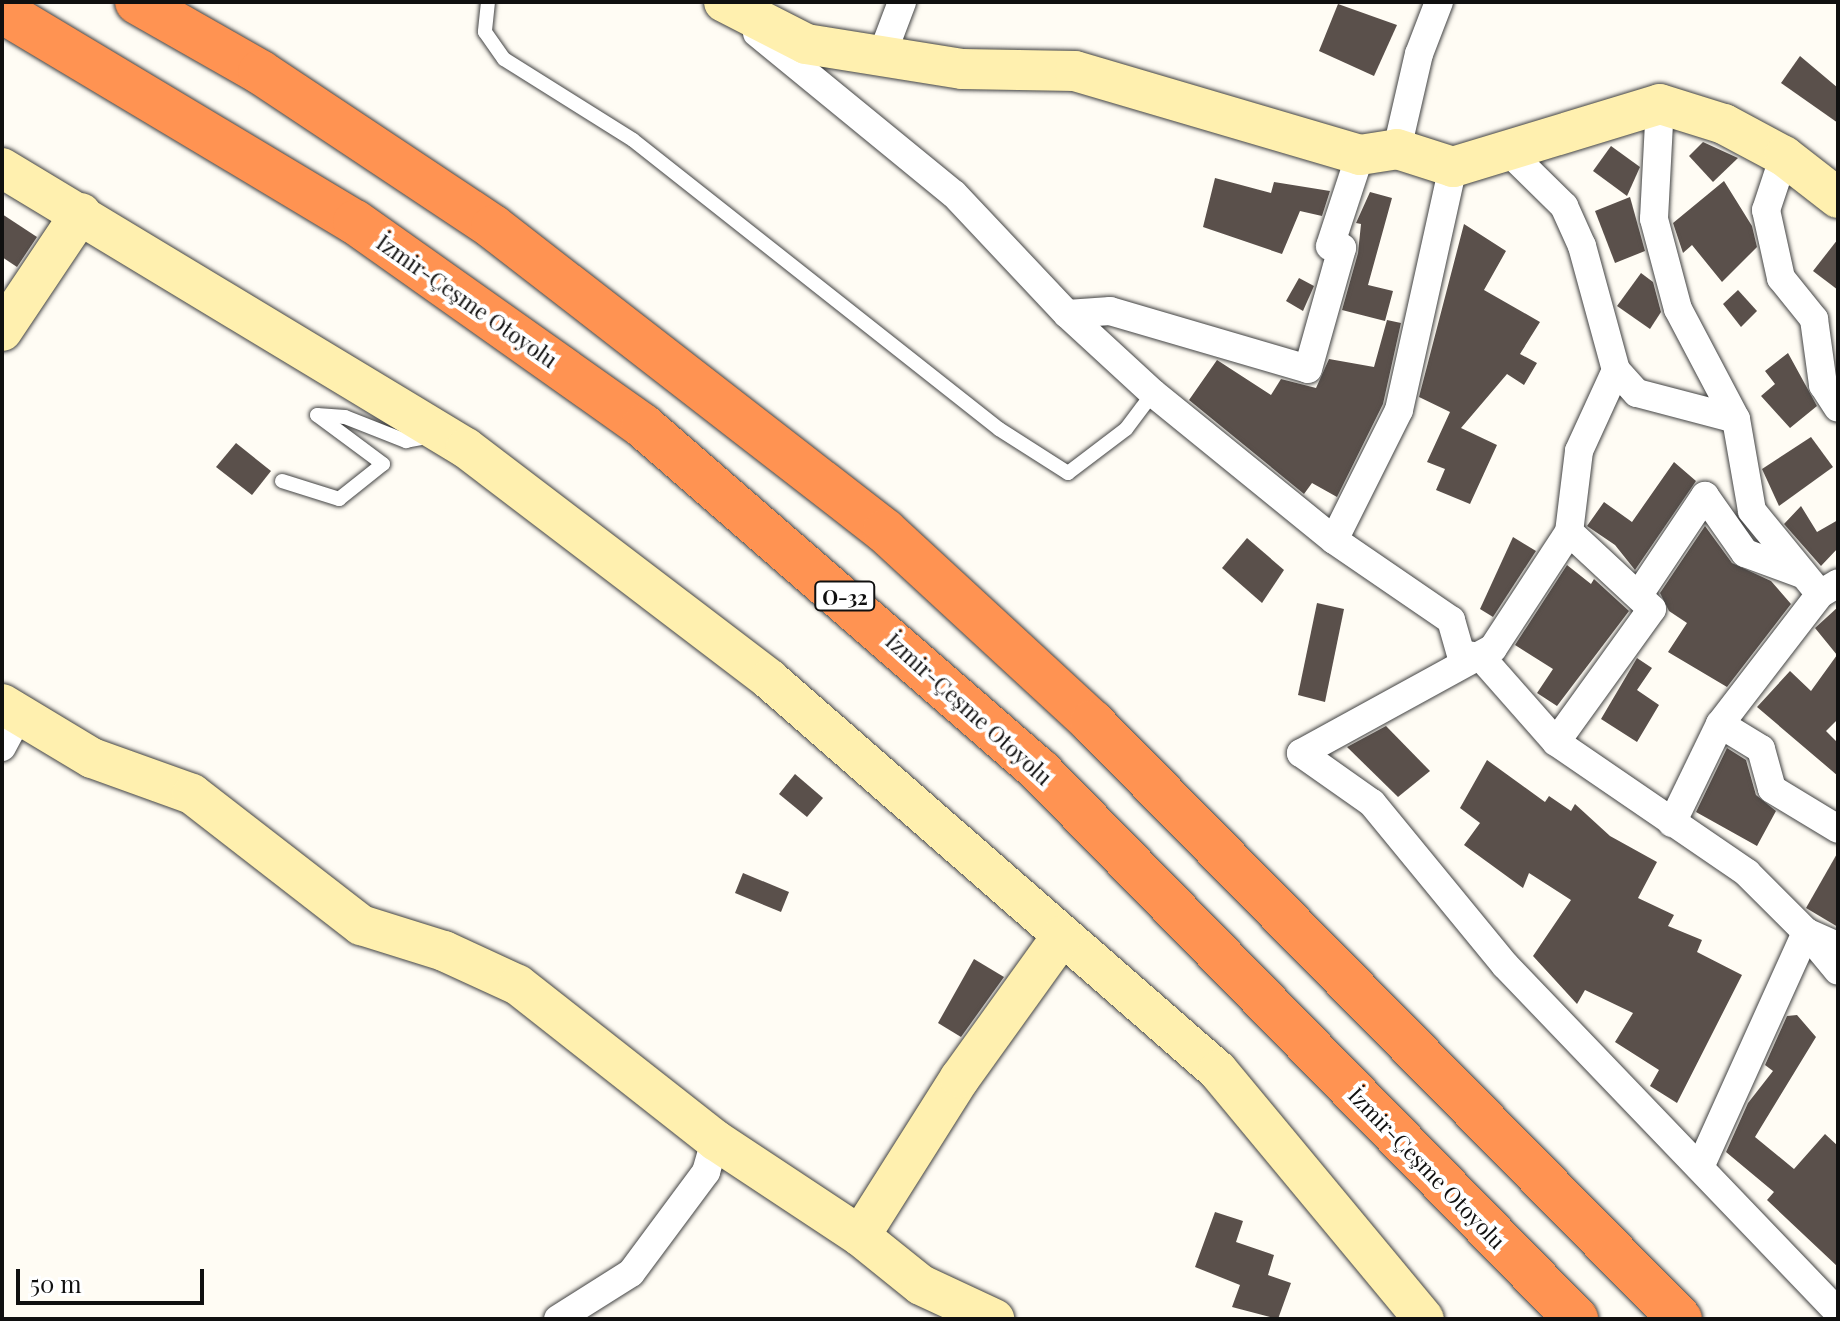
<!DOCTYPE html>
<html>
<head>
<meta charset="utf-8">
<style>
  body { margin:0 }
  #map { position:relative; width:1840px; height:1321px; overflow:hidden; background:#fffcf4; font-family:"Playfair Display",serif }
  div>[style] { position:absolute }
  .building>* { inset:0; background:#5a504b }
  .roads { filter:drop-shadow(0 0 2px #434343) drop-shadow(0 0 2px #434343) }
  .lane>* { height:14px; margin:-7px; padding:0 7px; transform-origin:7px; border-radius:7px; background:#fff }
  .street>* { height:28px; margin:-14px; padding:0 14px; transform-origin:14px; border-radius:14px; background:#fff }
  .secondary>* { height:40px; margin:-20px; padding:0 20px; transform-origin:20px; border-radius:20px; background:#fff0af }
  .highway>* { height:44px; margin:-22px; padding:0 22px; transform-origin:22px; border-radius:22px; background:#ff9352 }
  span { translate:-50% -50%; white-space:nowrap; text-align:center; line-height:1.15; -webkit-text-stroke:8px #fff; paint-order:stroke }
  .shield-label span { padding:2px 6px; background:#fff; border:2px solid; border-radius:6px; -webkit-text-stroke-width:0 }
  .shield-label { font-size:20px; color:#101010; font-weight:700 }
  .street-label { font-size:22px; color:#101010 }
  .frame { position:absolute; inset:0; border:4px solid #101010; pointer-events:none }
  .scale { position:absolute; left:16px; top:1269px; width:188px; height:36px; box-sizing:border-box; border:4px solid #101010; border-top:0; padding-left:10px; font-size:24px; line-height:28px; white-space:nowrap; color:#101010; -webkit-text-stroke:6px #fff; paint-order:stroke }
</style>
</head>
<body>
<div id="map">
  <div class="building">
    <div style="clip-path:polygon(1338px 4px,1397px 25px,1374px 76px,1319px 51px)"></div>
    <div style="clip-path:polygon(1800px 56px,1838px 88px,1838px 123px,1781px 83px)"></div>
    <div style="clip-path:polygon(1703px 142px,1738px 158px,1713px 182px,1689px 156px)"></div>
    <div style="clip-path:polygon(1611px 146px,1640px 167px,1627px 196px,1593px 171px)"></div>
    <div style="clip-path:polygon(1215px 178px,1271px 193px,1274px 182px,1330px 191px,1322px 216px,1300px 211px,1282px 254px,1203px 227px)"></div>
    <div style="clip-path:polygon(1724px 181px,1752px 226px,1757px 247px,1722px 282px,1692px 245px,1683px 253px,1673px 223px)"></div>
    <div style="clip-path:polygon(1370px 192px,1392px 198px,1368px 285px,1393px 291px,1385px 321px,1342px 310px,1358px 253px,1361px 224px,1356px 223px)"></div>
    <div style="clip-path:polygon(1630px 197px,1645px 251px,1615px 263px,1595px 211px)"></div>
    <div style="clip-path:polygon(2px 214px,37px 237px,17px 267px,2px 257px)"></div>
    <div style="clip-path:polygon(1464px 224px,1506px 251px,1484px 290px,1540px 322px,1520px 354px,1537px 363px,1524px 385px,1507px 374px,1461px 428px,1497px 445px,1470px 504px,1436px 490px,1445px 469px,1427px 462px,1450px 412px,1419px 397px)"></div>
    <div style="clip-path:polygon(1838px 239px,1838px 290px,1813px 271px)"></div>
    <div style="clip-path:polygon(1641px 273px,1653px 282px,1661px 312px,1650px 329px,1617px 306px)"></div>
    <div style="clip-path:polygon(1299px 278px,1314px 286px,1303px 311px,1286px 301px)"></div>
    <div style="clip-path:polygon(1738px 290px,1757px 311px,1741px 327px,1723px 304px)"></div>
    <div style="clip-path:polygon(1387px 320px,1401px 323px,1383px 404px,1337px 497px,1312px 483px,1304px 494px,1189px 400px,1217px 360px,1271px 395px,1281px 379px,1316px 388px,1329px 359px,1374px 367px)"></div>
    <div style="clip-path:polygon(1788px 353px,1817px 406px,1790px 428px,1761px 396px,1775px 384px,1765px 371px)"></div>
    <div style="clip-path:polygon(1811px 437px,1833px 467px,1779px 506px,1762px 469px)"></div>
    <div style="clip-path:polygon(236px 443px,271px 471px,252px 495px,216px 467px)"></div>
    <div style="clip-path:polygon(1674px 462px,1696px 481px,1635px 570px,1615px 545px,1587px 526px,1604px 502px,1632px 522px)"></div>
    <div style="clip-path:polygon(1801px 506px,1817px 532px,1838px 520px,1838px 548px,1821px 566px,1784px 524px)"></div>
    <div style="clip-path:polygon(1705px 526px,1732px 563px,1771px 581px,1791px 604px,1727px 687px,1668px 652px,1687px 623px,1669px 611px,1660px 593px)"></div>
    <div style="clip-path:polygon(1513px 537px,1536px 551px,1493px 617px,1480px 609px)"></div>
    <div style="clip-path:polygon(1247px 538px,1284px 570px,1262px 603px,1222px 568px)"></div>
    <div style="clip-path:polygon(1567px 565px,1591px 584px,1594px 579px,1629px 611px,1557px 706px,1537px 693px,1553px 669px,1515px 645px)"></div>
    <div style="clip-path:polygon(1317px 603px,1344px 609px,1325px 702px,1298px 695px)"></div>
    <div style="clip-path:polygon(1838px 607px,1838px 719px,1826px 731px,1838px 743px,1838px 776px,1757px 707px,1790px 671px,1811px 691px,1837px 655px,1815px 628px)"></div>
    <div style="clip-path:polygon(1637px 658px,1652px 668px,1637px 690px,1659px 705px,1637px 742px,1601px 719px)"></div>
    <div style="clip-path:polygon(1386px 726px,1430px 771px,1398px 797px,1347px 747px)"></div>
    <div style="clip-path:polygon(1727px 748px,1746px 760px,1756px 795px,1776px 811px,1757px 846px,1696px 812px)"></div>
    <div style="clip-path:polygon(1487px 760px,1545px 802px,1549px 796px,1571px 811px,1575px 804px,1610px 836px,1657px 862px,1638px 898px,1674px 915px,1668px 926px,1702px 940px,1697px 952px,1742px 975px,1677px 1103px,1650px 1086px,1659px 1070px,1615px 1042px,1633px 1013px,1585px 990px,1577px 1004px,1533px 956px,1571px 900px,1529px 873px,1523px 888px,1464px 845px,1480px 823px,1460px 808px)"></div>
    <div style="clip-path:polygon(795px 774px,823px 798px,807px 817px,779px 794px)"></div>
    <div style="clip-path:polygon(1838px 852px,1838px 927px,1806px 908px)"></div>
    <div style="clip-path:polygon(743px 873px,789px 892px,781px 912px,735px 893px)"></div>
    <div style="clip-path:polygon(974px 959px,1004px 977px,961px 1037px,938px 1023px)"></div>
    <div style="clip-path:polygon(1797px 1015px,1816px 1037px,1755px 1137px,1794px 1169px,1825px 1134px,1838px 1146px,1838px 1267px,1767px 1200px,1774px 1192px,1726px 1152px,1748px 1103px,1773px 1071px,1765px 1065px,1787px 1016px)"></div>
    <div style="clip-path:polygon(1215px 1212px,1243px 1221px,1236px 1242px,1274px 1255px,1268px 1275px,1291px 1283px,1278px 1319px,1232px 1307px,1240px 1285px,1195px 1267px)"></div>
  </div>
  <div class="roads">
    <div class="lane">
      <div style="left:488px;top:2px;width:30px;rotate:96deg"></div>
      <div style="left:485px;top:32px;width:33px;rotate:55deg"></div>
      <div style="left:504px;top:59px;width:152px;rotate:32.1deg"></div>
      <div style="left:633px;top:140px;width:466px;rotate:38.3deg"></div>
      <div style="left:999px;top:429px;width:82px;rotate:32.5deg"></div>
      <div style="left:1068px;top:473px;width:73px;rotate:-37.2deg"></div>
      <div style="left:1126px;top:429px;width:45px;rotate:-53.1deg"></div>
      <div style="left:282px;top:481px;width:60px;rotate:17.5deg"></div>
      <div style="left:339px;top:499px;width:56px;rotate:-38.5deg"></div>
      <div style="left:383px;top:464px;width:82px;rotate:-143.4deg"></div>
      <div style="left:317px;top:415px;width:28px;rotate:4deg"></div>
      <div style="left:345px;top:417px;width:66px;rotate:21.5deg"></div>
      <div style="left:406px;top:441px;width:26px;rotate:-11deg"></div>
    </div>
    <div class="street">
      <div style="left:757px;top:33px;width:254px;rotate:39.3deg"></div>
      <div style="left:954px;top:194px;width:165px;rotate:46.7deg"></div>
      <div style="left:1067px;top:314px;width:117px;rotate:42.6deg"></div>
      <div style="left:1153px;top:393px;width:233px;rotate:39.1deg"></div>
      <div style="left:1334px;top:540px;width:142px;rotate:34.4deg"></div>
      <div style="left:1451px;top:620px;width:35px;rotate:74deg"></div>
      <div style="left:1461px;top:654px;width:20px;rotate:9deg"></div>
      <div style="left:1481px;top:657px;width:113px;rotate:48.6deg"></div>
      <div style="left:1556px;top:742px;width:232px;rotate:34.4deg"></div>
      <div style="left:1747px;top:873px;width:83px;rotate:45deg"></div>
      <div style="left:1806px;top:932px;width:35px;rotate:24deg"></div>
      <div style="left:882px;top:55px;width:57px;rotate:-69.3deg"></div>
      <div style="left:1660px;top:104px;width:115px;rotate:93deg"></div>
      <div style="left:1654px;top:219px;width:93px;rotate:75.1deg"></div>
      <div style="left:1678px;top:309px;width:124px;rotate:62.2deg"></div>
      <div style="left:1736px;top:419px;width:93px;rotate:80.1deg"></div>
      <div style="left:1752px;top:511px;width:107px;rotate:50.7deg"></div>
      <div style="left:1397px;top:149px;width:98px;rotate:-77deg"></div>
      <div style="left:1419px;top:54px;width:56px;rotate:-69deg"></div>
      <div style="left:1510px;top:153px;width:76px;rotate:44.5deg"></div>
      <div style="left:1564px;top:206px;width:44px;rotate:65.8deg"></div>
      <div style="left:1582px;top:246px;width:129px;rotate:74.7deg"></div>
      <div style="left:1616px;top:370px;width:89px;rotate:114.6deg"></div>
      <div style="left:1579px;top:451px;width:82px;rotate:97deg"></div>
      <div style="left:1569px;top:532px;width:139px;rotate:123.2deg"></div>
      <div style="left:1493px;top:648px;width:219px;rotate:151.3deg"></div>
      <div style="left:1301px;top:753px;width:87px;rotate:35.2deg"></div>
      <div style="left:1372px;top:803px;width:210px;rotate:50.6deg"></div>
      <div style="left:1505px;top:965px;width:481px;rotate:46.2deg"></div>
      <div style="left:1784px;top:156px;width:57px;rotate:108.4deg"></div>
      <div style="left:1766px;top:210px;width:70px;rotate:77.6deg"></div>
      <div style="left:1781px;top:278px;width:53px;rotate:51.2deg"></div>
      <div style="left:1814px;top:319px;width:67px;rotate:82.2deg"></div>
      <div style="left:1823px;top:385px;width:27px;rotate:57deg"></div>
      <div style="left:1067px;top:314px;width:43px;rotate:-4deg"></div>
      <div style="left:1110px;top:311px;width:206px;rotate:16.3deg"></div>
      <div style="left:1308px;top:369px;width:126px;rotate:-74.3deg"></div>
      <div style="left:1342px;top:248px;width:12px;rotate:-171deg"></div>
      <div style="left:1330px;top:246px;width:96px;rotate:-71.8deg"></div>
      <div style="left:1616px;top:370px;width:31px;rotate:48deg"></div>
      <div style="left:1637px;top:393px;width:102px;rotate:14.7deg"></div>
      <div style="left:1334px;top:540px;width:145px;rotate:-63.4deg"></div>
      <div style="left:1399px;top:410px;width:249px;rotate:-77.5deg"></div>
      <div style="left:1640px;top:593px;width:117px;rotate:-56.2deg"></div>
      <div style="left:1705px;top:496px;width:70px;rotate:54.9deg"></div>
      <div style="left:1745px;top:553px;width:61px;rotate:20.2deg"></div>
      <div style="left:1720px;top:724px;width:48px;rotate:31.4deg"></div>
      <div style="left:1761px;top:749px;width:41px;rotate:74.6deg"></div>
      <div style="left:1772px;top:789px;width:77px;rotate:31.2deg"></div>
      <div style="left:1556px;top:742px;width:164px;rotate:-54.2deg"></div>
      <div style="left:1652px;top:609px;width:113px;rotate:-137.1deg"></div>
      <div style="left:2px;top:747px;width:34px;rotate:-62deg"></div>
      <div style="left:1672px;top:823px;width:110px;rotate:-64.1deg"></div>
      <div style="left:1720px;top:724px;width:164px;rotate:-52.4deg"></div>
      <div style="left:1820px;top:594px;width:21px;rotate:-31deg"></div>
      <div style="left:1701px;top:1165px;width:256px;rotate:-65.7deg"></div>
      <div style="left:1806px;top:932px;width:50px;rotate:50.6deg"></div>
      <div style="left:558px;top:1319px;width:86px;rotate:-32.2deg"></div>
      <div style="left:631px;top:1273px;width:126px;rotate:-53.4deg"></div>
      <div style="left:706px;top:1172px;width:33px;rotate:-74deg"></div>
    </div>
    <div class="secondary">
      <div style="left:724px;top:2px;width:92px;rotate:27.1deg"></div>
      <div style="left:806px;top:44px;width:158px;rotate:9.1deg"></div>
      <div style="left:962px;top:69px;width:113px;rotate:1deg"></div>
      <div style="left:1075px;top:71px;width:297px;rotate:16.4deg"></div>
      <div style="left:1360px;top:155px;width:37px;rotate:-9deg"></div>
      <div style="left:1397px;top:149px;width:59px;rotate:17.8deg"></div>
      <div style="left:1453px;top:167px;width:216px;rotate:-16.9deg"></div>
      <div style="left:1660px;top:104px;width:67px;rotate:17.4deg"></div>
      <div style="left:1724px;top:124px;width:68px;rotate:28.1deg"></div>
      <div style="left:1784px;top:156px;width:68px;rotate:37.9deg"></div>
      <div style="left:2px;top:168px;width:542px;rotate:31.11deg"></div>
      <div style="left:466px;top:448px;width:381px;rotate:37.3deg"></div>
      <div style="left:769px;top:679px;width:596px;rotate:41.12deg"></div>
      <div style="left:1218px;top:1071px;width:322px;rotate:50.3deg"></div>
      <div style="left:2px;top:331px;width:142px;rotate:-56.2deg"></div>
      <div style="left:2px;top:704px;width:105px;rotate:31deg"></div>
      <div style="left:92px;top:758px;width:106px;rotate:19.8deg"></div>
      <div style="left:192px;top:794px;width:214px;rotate:37.8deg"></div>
      <div style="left:361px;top:925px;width:87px;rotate:17.4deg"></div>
      <div style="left:444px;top:951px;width:81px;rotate:24.7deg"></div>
      <div style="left:518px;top:985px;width:251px;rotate:38.2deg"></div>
      <div style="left:715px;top:1140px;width:174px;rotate:33.5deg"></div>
      <div style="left:860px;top:1236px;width:187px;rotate:-57.7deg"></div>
      <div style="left:960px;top:1078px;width:175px;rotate:-54.3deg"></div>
      <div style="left:860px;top:1236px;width:78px;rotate:38.8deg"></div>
      <div style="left:921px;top:1285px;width:81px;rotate:25deg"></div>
    </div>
    <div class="highway">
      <div style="left:137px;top:2px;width:142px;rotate:29.6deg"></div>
      <div style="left:260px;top:72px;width:280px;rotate:33.6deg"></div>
      <div style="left:493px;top:227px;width:496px;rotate:37.8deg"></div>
      <div style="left:885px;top:531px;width:282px;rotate:42.7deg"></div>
      <div style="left:1092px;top:722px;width:838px;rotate:45.44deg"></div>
      <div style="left:2px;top:11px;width:411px;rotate:30.9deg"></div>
      <div style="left:355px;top:222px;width:353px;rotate:35.3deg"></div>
      <div style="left:643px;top:426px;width:526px;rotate:40.99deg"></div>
      <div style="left:1040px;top:771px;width:767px;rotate:45.63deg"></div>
    </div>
  </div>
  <div class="shield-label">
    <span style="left:845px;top:596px">O-32</span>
  </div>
  <div class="street-label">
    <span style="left:467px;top:301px;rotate:35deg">İzmir-Çeşme Otoyolu</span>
    <span style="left:969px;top:709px;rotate:42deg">İzmir-Çeşme Otoyolu</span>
    <span style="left:1427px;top:1168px;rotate:46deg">İzmir-Çeşme Otoyolu</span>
  </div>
  <div class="frame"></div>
  <div class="scale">50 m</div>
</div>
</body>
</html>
